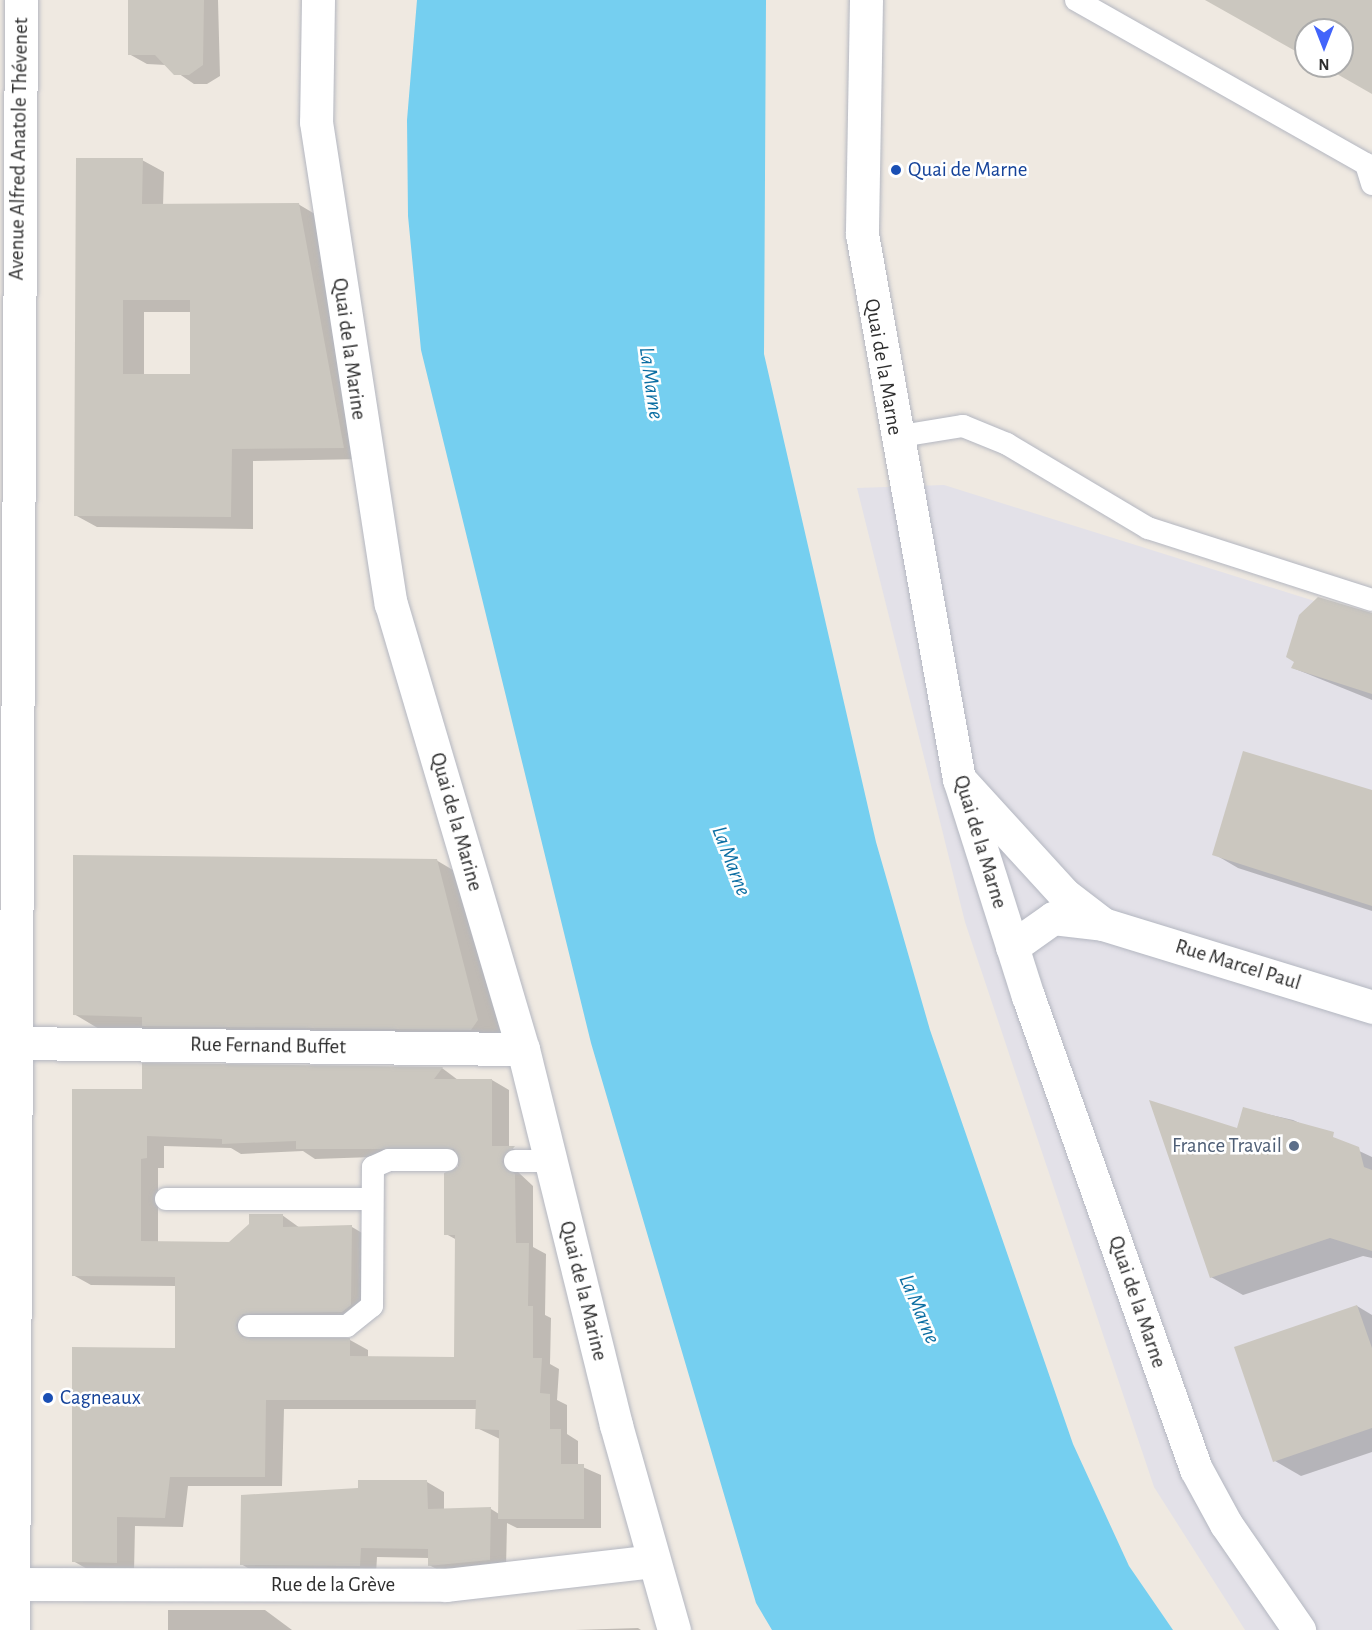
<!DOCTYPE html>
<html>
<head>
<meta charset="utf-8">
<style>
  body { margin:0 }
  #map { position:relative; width:1372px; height:1630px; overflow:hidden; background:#efe9e1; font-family:"Alegreya Sans",sans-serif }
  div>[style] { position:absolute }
  .industrial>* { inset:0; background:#e3e1e8 }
  .water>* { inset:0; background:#75cff0 }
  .shadow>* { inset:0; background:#0003 }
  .building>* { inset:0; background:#cbc7bf }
  .roads { filter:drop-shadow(0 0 2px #b4b7c1) drop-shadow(0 0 2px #b4b7c1) }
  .lane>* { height:22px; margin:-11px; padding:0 11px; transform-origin:11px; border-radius:11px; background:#fff }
  .street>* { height:33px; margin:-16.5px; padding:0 16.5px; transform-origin:16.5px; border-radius:16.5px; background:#fff }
  .secondary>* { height:33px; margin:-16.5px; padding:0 16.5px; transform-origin:16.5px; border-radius:16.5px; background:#fff }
  .dots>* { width:16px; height:16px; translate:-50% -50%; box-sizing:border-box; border:3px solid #fff; border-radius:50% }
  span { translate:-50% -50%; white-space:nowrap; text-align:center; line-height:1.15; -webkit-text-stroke:5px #fff; paint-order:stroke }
  .street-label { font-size:21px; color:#2e2e2e }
  .transit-label { font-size:21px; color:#164399 }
  .left { translate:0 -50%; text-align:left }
  .service-label { font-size:21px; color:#4e5e75 }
  .right { translate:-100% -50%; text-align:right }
  .water-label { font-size:22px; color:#0d6fa3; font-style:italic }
  .north { position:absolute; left:1294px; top:18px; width:60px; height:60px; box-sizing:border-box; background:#fff; border:2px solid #ababab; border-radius:50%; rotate:180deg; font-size:16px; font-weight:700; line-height:24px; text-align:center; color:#2e2e2e }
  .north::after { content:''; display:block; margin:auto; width:21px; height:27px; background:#4264fb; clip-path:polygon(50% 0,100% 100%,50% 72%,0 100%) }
</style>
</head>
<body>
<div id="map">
  <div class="industrial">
    <div style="clip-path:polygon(944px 485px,1372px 619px,1372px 1630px,1245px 1630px,1154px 1487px,965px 922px,857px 488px)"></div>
  </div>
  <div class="water">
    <div style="clip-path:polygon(417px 0,766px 0,764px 354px,876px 842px,930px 1030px,1073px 1444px,1129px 1566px,1173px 1630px,772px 1630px,756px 1603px,591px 1043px,421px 350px,408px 216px,407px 120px)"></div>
  </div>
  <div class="shadow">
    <div style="clip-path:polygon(129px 0,218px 0,220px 76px,207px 84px,194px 84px,166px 65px,147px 64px,129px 54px)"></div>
    <div style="clip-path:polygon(evenodd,142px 160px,164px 172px,163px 206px,298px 204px,320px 217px,365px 459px,253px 461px,253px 529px,97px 527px,75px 515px,142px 160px,144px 312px,192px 312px,192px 376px,144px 376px,144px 312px)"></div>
    <div style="clip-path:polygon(1372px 616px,1372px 700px,1293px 668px)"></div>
    <div style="clip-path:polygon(1372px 792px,1372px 911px,1238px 868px,1214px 854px)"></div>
    <div style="clip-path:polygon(436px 860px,468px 879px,509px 1039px,106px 1033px,74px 1014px)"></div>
    <div style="clip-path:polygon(evenodd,144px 1065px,442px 1068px,458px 1080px,492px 1080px,509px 1090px,509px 1147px,532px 1157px,518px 1172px,533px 1186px,533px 1247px,546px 1254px,545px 1315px,551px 1318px,550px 1364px,559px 1369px,557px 1400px,567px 1405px,567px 1434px,578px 1441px,578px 1465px,601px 1475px,601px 1528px,517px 1528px,507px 1523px,506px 1569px,446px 1574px,429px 1565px,429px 1558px,377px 1557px,376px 1574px,258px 1574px,241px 1564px,359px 1490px,427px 1482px,444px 1492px,444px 1510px,491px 1509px,499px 1514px,500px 1439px,477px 1428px,477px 1409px,284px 1409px,282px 1486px,188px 1486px,183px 1527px,135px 1526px,134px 1572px,91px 1571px,73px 1561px,176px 1350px,176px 1286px,91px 1285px,73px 1275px,144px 1091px,144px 1065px,164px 1146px,231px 1148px,241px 1154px,303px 1151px,315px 1159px,460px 1154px,446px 1234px,457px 1240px,455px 1359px,368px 1357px,368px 1350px,350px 1340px,255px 1341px,267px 1322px,368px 1316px,369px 1237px,352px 1227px,300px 1228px,282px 1215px,230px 1244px,158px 1243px,158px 1168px,164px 1168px,164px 1146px)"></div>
    <div style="clip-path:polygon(1244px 1109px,1293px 1120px,1372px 1157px,1372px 1258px,1363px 1256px,1243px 1295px,1211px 1277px)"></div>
    <div style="clip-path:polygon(1357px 1306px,1372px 1315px,1372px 1452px,1301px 1476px,1275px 1461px)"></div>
    <div style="clip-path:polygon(168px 1610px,265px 1610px,292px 1630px,168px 1630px)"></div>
    <div style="clip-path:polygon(638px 1628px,641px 1630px,575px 1630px)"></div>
  </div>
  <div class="building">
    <div style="clip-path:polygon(128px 0,204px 0,203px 65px,189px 75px,174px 75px,155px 55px,128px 55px)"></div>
    <div style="clip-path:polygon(1205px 0,1372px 0,1372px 94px,1323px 66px,1342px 66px,1342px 30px,1306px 30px,1306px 57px)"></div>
    <div style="clip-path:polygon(evenodd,76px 158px,143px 158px,142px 204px,299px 203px,344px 448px,232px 449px,231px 517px,74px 516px,76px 158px,123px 300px,190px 300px,190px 374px,123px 374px,123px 300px)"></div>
    <div style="clip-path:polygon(1318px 597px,1372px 613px,1372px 694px,1291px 668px,1294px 662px,1286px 657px,1299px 615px)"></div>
    <div style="clip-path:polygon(1243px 751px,1372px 790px,1372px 906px,1212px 855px)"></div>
    <div style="clip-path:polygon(73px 855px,437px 859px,478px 1020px,471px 1030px,142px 1026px,142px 1017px,73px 1015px)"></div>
    <div style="clip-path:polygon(evenodd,142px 1063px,443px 1067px,434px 1079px,492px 1079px,492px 1146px,515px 1146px,502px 1162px,515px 1174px,516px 1243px,529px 1243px,528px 1306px,533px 1306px,533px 1358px,542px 1358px,540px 1393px,550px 1394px,550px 1429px,561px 1429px,561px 1464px,584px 1464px,584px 1519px,498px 1519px,499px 1430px,475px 1429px,476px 1400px,266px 1400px,265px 1477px,170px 1477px,165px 1518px,117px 1517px,117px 1563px,72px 1562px,72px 1347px,175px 1348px,175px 1277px,72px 1276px,72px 1089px,142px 1089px,142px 1063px,147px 1136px,222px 1139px,222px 1144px,296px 1141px,296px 1149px,454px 1149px,459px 1166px,444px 1173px,444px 1235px,455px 1235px,454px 1357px,350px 1356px,350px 1338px,242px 1337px,236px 1325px,243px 1314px,342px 1312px,351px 1305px,352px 1225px,283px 1227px,283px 1214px,249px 1214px,249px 1224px,229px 1242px,141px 1241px,141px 1159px,147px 1158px,147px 1136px)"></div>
    <div style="clip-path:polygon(1149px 1100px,1237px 1128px,1243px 1107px,1334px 1132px,1333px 1137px,1359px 1147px,1364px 1167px,1372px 1170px,1372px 1251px,1330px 1238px,1210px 1278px)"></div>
    <div style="clip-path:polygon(1357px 1305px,1372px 1348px,1372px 1428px,1273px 1462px,1234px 1347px)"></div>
    <div style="clip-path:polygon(358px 1480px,427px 1480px,428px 1509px,491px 1507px,490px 1560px,428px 1566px,428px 1549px,361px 1548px,360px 1566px,240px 1565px,241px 1495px,358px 1488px)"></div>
  </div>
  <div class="roads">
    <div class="lane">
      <div style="left:1076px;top:0;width:333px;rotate:29.5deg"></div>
      <div style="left:1366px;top:164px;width:21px;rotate:73deg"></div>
      <div style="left:895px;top:437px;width:69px;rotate:-9.2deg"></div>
      <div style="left:963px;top:426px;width:48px;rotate:22.2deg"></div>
      <div style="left:1007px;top:444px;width:164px;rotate:30.8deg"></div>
      <div style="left:1148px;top:528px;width:235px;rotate:17.8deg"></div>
      <div style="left:515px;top:1161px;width:36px"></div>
      <div style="left:166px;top:1199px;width:204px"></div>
      <div style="left:249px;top:1326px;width:98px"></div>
      <div style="left:347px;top:1326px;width:32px;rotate:-39deg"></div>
      <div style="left:372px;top:1306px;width:139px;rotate:-89.6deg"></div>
      <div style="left:373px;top:1167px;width:17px;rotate:-24deg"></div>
      <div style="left:389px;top:1160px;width:58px"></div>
    </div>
    <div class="street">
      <div style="left:318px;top:0;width:122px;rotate:90.9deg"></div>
      <div style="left:316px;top:122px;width:488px;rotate:81.2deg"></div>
      <div style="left:391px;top:604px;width:464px;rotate:73.5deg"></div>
      <div style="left:523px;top:1049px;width:387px;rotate:76.1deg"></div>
      <div style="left:616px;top:1425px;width:213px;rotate:74.2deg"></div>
      <div style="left:959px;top:779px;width:156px;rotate:47.6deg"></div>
      <div style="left:1064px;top:894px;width:49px;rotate:37.6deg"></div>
      <div style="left:1012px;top:947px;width:50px;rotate:-35.3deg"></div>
      <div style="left:1053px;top:918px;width:50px;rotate:6.8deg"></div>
      <div style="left:1103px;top:924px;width:282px;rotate:17.1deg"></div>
      <div style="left:14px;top:1043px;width:509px;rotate:0.68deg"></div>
      <div style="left:13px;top:1584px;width:433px;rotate:0.1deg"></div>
      <div style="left:446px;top:1585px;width:207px;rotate:-6.6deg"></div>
    </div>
    <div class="secondary">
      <div style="left:866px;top:0;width:234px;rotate:91deg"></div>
      <div style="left:862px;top:234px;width:554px;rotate:79.91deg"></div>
      <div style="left:959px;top:779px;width:228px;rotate:72.4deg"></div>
      <div style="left:1028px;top:996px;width:502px;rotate:70.45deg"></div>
      <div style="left:1196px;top:1469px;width:63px;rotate:61.4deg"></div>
      <div style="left:1226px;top:1524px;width:129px;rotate:55.4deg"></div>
      <div style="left:13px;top:1630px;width:1630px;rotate:-89.72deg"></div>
    </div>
  </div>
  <div class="dots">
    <div style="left:896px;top:170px;background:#1a4fb4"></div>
    <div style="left:1294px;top:1146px;background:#5c6f8a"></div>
    <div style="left:48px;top:1398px;background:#1a4fb4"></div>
  </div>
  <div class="street-label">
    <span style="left:19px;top:149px;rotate:-89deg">Avenue Alfred Anatole Thévenet</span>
    <span style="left:349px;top:349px;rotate:82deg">Quai de la Marine</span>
    <span style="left:883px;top:367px;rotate:80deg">Quai de la Marne</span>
    <span style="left:456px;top:822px;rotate:74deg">Quai de la Marine</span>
    <span style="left:980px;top:842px;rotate:73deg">Quai de la Marne</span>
    <span style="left:1238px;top:965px;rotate:17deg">Rue Marcel Paul</span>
    <span style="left:268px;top:1046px;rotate:1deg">Rue Fernand Buffet</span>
    <span style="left:583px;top:1291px;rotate:76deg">Quai de la Marine</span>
    <span style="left:1137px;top:1302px;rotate:71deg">Quai de la Marne</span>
    <span style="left:333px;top:1585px">Rue de la Grève</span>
  </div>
  <div class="transit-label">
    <span class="left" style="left:908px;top:170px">Quai de Marne</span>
    <span class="left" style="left:60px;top:1398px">Cagneaux</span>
  </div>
  <div class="service-label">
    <span class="right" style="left:1282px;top:1146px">France Travail</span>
  </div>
  <div class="water-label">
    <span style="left:651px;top:383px;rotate:82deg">La Marne</span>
    <span style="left:731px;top:861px;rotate:69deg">La Marne</span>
    <span style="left:919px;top:1309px;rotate:67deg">La Marne</span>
  </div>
  <div class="north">N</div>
</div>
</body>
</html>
